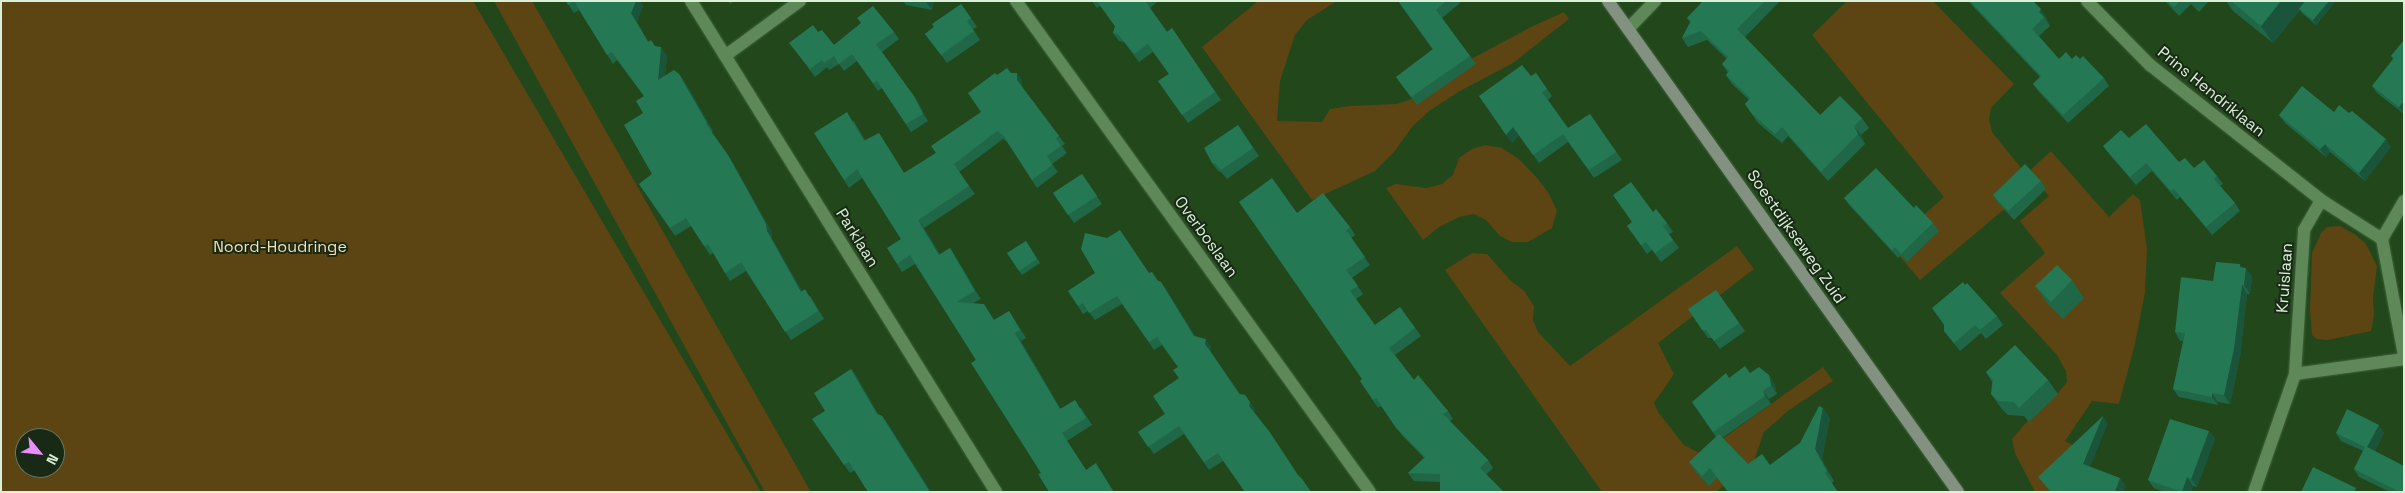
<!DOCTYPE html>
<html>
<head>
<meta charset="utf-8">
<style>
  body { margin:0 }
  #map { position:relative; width:2405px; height:493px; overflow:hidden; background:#21471b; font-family:"Space Grotesk",sans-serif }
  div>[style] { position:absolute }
  .green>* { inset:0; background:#5d4413 }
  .roads { filter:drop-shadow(0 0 1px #41643c) drop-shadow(0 0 1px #41643c) }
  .minor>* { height:12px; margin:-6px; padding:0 6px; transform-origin:6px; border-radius:6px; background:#5f8858 }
  .tertiary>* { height:12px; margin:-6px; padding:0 6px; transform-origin:6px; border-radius:6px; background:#5f8858 }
  .secondary>* { height:12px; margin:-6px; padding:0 6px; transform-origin:6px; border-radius:6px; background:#829180 }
  .wall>* { inset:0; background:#206748 }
  .shaded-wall>* { inset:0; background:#1a543b }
  .building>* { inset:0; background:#257854 }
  span { translate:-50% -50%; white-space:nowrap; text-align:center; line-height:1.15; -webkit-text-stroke:4px #182915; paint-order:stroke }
  .street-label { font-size:16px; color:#dbf1d7 }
  .park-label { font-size:16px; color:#f8dfb5 }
  .frame { position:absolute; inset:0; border:2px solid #dbf1d7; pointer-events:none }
  .north { position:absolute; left:15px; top:428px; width:50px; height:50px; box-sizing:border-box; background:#182915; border:1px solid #667963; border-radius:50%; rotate:118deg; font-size:14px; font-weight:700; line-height:20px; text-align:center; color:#dbf1d7 }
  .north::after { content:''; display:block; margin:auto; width:18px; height:22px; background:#ea8dfd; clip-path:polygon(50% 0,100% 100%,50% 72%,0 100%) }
</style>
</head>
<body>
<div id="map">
  <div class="green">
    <div style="clip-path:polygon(evenodd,1px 1px,473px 1px,761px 492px,1px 492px,1px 1px,25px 438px,55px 438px,55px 468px,25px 468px,25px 438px)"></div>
    <div style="clip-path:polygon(494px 1px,532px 1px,811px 492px,765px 492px)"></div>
    <div style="clip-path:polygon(1258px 1px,1337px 1px,1307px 20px,1295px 35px,1280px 81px,1277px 121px,1322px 122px,1330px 109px,1349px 106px,1397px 104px,1414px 98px,1426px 83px,1533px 26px,1564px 12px,1569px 19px,1513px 63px,1460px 91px,1429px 111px,1412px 127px,1394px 152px,1375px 171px,1312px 200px,1202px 47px)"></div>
    <div style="clip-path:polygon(1847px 1px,1933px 1px,2014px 84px,1991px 108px,1989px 119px,1992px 132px,2026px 174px,2051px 151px,2109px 217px,2133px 194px,2140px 200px,2147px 249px,2145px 292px,2135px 344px,2119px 404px,2092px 401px,2065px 441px,2087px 453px,2085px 492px,2035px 492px,2015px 453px,2012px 439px,2038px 409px,2057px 394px,2067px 382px,2066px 371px,2057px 355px,2000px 293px,2045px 253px,2020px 221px,2049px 196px,2038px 184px,2008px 206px,1920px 280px,1890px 245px,1944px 197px,1812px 35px)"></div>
    <div style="clip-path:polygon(1485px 145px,1502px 148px,1520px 160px,1538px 179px,1549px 194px,1557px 211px,1552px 228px,1528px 242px,1512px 242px,1500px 236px,1486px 220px,1474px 214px,1459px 217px,1439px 227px,1423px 240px,1386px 188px,1396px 184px,1426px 188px,1442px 184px,1453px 175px,1459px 158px,1472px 149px)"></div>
    <div style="clip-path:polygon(2340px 226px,2356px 235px,2366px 244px,2377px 266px,2373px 298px,2374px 316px,2371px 331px,2328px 340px,2317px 339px,2312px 335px,2310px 311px,2312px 253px,2321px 233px,2327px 227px)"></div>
    <div style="clip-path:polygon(1737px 246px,1754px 269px,1658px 343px,1674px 374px,1654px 403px,1658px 412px,1684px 445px,1701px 454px,1823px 367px,1833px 381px,1789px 410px,1764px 432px,1753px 463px,1716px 492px,1602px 492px,1445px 270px,1472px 253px,1487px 254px,1510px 280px,1524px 291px,1534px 306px,1533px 320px,1538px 332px,1570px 366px)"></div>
  </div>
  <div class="roads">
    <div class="minor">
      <div style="left:691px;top:1px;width:578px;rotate:58.15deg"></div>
      <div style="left:1016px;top:1px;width:605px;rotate:54.21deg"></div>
      <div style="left:2087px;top:1px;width:90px;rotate:45.5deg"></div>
      <div style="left:2150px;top:65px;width:218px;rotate:38.3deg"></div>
      <div style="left:725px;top:56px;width:93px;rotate:-36.3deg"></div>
      <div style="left:2382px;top:239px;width:44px;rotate:-59.9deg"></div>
      <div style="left:2295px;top:374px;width:110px;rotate:-7.8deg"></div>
      <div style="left:2254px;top:492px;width:125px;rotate:-70.8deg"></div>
      <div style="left:2295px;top:374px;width:144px;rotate:-86.4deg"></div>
      <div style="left:2304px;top:230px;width:34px;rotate:-60deg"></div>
      <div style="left:2321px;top:200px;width:72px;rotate:32.6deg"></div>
      <div style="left:2382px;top:239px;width:118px;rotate:79.3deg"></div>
    </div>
    <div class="tertiary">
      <div style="left:1628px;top:29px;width:39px;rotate:-46deg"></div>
    </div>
    <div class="secondary">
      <div style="left:1608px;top:1px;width:603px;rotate:54.52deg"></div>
    </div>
  </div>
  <div class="wall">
    <div style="clip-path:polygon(566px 1px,640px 1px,643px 6px,637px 22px,648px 41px,667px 55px,665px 76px,679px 74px,685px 82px,713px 131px,711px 132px,733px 163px,753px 199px,772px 232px,772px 239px,802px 291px,811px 297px,824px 319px,791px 340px,746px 271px,730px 281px,713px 253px,710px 255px,691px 226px,675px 236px,639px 184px,652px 174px,643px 113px,644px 96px,617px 60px,613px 64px,579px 10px,574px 13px)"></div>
    <div style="clip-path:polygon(728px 1px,734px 1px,730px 4px)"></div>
    <div style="clip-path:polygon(903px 1px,934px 1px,932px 10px,906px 5px)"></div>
    <div style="clip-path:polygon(1092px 1px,1158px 1px,1150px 8px,1167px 32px,1172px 28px,1221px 100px,1188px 123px,1158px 81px,1169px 74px,1153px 52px,1139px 62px,1124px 42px,1119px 41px,1113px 33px,1115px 26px,1100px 6px,1097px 8px)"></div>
    <div style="clip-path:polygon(1398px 1px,1459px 1px,1460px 3px,1442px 18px,1476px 64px,1417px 105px,1396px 77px,1433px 50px)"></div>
    <div style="clip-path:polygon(1703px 1px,1780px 1px,1745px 37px,1820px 115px,1862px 118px,1869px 128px,1861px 135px,1865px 144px,1828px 181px,1788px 136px,1782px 143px,1758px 123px,1745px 104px,1749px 100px,1732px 84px,1726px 75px,1728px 73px,1722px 64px,1727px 59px,1707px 40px,1688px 47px,1682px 38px,1690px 22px,1687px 18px)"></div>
    <div style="clip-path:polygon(1968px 1px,2033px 1px,2047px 18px,2046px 19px,2050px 26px,2039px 36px,2059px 59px,2080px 59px,2104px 78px,2109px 86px,2068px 123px,2039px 92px,2033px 84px,2040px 77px)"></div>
    <div style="clip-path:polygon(2165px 1px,2209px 1px,2199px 12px,2191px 4px,2179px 16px)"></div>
    <div style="clip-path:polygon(2226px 1px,2336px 1px,2316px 25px,2302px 13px,2300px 10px,2273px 43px,2233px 11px)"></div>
    <div style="clip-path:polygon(961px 4px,977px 27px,973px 29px,980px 40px,947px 63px,925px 34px)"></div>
    <div style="clip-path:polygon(818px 32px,834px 45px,894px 32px,899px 39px,882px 52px,919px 104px,928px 121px,911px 132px,882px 88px,878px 91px,857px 61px,844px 71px,839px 64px,829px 70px,827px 67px,815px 77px,795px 50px)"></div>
    <div style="clip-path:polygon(2404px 40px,2404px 114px,2377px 93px,2372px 86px,2393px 59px,2391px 56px)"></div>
    <div style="clip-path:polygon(1011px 73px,1022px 80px,1022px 87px,1065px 144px,1062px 146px,1067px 153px,1052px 164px,1058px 172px,1037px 188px,1007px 142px,1003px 139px,959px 172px,975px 194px,924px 228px,940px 254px,950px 248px,955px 256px,981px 299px,973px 303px,994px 320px,1009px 311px,1026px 338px,1021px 341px,1060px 408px,1081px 408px,1092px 425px,1067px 441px,1086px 470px,1101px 471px,1114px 492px,1049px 492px,1041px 473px,976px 360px,915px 264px,902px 272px,897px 264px,901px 239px,862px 178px,849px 188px,844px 180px,853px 120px,865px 140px,879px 133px,904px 173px,936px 153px,981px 112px,997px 75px)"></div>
    <div style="clip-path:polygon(1536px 73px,1552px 96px,1548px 100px,1568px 128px,1590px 114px,1622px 160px,1594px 178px,1568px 142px,1539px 163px,1519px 135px,1512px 143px,1479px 96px,1531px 76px)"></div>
    <div style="clip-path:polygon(2334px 112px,2391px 147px,2365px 181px,2330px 152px,2326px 157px,2285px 123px,2279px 115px)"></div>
    <div style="clip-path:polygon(1238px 125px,1259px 156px,1227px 179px,1221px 172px,1218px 171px,1212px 163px)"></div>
    <div style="clip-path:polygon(2129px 138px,2179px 162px,2194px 168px,2217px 176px,2223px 184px,2220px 186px,2235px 203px,2240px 211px,2212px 235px,2180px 197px,2177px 200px,2152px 171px,2136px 185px,2109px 154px,2103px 146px)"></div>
    <div style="clip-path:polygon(1082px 174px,1102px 204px,1074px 223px,1053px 193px)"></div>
    <div style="clip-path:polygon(2041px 181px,2046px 189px,2014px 220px,1998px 203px,1993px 195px)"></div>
    <div style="clip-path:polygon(1844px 198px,1914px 208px,1933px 223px,1939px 231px,1907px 262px,1901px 255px,1898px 258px,1850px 206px)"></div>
    <div style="clip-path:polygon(1653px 212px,1667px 223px,1673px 232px,1669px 234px,1679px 248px,1661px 262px,1652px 250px,1647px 254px,1627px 226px)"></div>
    <div style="clip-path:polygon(1297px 213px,1350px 227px,1355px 235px,1351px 238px,1370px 265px,1352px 278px,1363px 294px,1356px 299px,1375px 325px,1400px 307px,1421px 336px,1395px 355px,1414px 380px,1448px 411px,1453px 419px,1450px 421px,1488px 460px,1493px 468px,1487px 474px,1440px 482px,1414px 481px,1408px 473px,1424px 458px,1402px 435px,1381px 406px,1378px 408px,1360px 381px,1362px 379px)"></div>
    <div style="clip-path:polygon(1026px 241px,1040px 263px,1022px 275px,1007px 253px)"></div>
    <div style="clip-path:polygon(2242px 267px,2252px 276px,2250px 294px,2247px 294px,2240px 357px,2230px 404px,2218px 402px,2218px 405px,2179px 397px,2173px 389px,2183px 341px,2180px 341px,2175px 332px,2213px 281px)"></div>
    <div style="clip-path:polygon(1095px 273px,1150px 273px,1158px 281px,1161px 282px,1195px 336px,1211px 347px,1211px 352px,1240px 394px,1245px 395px,1255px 410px,1254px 413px,1298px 476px,1302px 479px,1311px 492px,1245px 492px,1223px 461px,1209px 470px,1184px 434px,1154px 454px,1138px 432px,1165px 414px,1179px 378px,1178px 367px,1162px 345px,1154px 350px,1122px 304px,1095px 320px,1088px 311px,1083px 314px,1068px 291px)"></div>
    <div style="clip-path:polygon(2072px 280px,2084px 298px,2063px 319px,2048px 304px,2035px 286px)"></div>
    <div style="clip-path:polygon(1716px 290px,1745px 331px,1720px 349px,1712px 338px,1708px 338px,1688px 309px)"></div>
    <div style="clip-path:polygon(1932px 308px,1997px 316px,2003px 325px,1986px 339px,1981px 333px,1960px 351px,1944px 331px,1944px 325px)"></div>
    <div style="clip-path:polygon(851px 369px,857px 377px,878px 414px,882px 416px,888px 424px,931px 492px,868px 492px,855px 470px,850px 473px,812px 419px,825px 411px)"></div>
    <div style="clip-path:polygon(1986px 372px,2048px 380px,2058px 394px,2029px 422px,2024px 416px,2008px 415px,2001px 408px,1991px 394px,1992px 382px)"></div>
    <div style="clip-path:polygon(1750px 373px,1769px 375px,1774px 383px,1777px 394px,1769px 399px,1771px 404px,1722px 438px,1748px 464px,1770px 465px,1800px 443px,1830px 418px,1822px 459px,1834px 481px,1832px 483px,1717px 478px,1709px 486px,1696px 472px,1689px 462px,1716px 437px,1692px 402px,1729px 378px)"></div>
    <div style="clip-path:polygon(2209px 431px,2215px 439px,2197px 487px,2193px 486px,2191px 492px,2164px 492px,2154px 488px,2148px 480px)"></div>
    <div style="clip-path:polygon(2336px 433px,2384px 433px,2375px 451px,2404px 492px,2390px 492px,2359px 477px,2354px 469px,2363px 451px,2341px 441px)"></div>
  </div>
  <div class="shaded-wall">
    <div style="clip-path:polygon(636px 1px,640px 1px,643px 6px,637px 22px,653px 50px,631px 13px)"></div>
    <div style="clip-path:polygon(926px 1px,934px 1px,932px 10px,926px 2px)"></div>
    <div style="clip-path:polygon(2281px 1px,2307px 1px,2273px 43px,2261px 26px)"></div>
    <div style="clip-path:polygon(2329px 1px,2336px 1px,2316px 25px,2313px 20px)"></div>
    <div style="clip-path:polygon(2041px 9px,2047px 18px,2046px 19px,2039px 12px)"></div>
    <div style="clip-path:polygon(661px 47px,667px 55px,664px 88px,658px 80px)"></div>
    <div style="clip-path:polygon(1017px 73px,1022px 80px,1022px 88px,1017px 80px)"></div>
    <div style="clip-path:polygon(679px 74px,685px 82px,713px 131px,707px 123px)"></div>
    <div style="clip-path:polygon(914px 96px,919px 104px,928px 121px,923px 114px)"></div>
    <div style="clip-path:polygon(2404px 101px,2404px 113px,2399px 107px)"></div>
    <div style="clip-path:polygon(1854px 126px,1861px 135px,1865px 144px,1858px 134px)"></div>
    <div style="clip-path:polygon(1513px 127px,1519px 135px,1512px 143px,1506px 135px)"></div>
    <div style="clip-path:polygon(2386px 139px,2391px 147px,2365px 181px,2359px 173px)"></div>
    <div style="clip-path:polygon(2325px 144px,2330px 152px,2326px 157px,2320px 149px)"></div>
    <div style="clip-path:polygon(728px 155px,733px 163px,753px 199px,772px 232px,772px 239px,807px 300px,801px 292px,767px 231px)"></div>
    <div style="clip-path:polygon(918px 220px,924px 228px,945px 263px,939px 255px)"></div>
    <div style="clip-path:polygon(950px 248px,955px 256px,981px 299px,975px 291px)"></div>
    <div style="clip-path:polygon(2240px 264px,2245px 272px,2246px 268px,2252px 276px,2250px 294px,2244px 285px,2240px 267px)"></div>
    <div style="clip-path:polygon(1161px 282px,1167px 290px,1199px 343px,1194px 336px)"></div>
    <div style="clip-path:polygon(2242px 285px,2247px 294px,2240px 357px,2230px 404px,2224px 395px)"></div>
    <div style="clip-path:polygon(1015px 333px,1021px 341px,1065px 417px,1060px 409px)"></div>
    <div style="clip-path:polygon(1206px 339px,1211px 347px,1211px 352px,1205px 344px)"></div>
    <div style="clip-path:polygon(851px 369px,857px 377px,882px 422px,877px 414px)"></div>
    <div style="clip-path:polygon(1769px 375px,1774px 383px,1777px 394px,1771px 385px)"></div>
    <div style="clip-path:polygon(1763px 391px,1769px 399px,1771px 404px,1765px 396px)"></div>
    <div style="clip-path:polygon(2212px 393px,2218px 402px,2218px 405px,2212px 397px)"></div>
    <div style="clip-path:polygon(1250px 402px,1255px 410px,1254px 414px,1249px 406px)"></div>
    <div style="clip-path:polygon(1823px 408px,1830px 418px,1822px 459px,1834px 481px,1827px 471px,1815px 449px)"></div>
    <div style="clip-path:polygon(882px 416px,888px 424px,931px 492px,930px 492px)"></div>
    <div style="clip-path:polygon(2103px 416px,2108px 424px,2088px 472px,2083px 464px)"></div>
    <div style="clip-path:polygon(2379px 425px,2384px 433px,2373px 455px,2367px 447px)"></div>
    <div style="clip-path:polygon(2209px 431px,2215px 439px,2197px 487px,2191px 479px)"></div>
    <div style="clip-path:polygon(2187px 477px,2193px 486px,2191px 492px,2182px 492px)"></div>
    <div style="clip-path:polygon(2120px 478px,2126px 486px,2123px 492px,2115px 492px)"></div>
  </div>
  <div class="building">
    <div style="clip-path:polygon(566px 1px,574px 1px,568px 5px)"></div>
    <div style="clip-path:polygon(574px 1px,636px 1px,631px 13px,648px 42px,651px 40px,655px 46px,661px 47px,658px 80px,674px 70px,679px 74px,707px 123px,706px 124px,728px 155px,748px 191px,766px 224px,767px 231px,801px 292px,805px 289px,818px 311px,785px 332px,741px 262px,725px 273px,708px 244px,704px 246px,686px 218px,670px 228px,639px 184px,652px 174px,624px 125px,643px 113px,636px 101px,644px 96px,612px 52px,607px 55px)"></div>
    <div style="clip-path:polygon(1097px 1px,1145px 1px,1167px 32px,1172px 28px,1215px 92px,1182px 115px,1158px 81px,1169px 74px,1148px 44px,1134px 54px,1118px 34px,1113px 33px,1115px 26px)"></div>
    <div style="clip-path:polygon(1398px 1px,1446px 1px,1436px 10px,1470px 56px,1411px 97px,1396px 77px,1433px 49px)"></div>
    <div style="clip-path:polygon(1703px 1px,1765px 1px,1737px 29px,1820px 115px,1840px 96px,1862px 118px,1854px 126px,1858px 134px,1821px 172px,1782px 127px,1775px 134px,1752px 114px,1745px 104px,1750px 98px,1726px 75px,1729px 71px,1722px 64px,1728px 57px,1701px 31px,1682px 38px,1691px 21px,1687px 18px)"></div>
    <div style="clip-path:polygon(1970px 1px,2033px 1px,2041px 9px,2039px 12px,2044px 17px,2032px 29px,2059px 59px,2066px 52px,2072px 59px,2076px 55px,2080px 59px,2083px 56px,2104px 78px,2063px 115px,2033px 84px,2041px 76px)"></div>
    <div style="clip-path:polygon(2167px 1px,2180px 1px,2174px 7px)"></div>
    <div style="clip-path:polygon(2231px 1px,2281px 1px,2261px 26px)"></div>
    <div style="clip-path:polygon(2305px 1px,2329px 1px,2313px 20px,2299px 9px)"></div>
    <div style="clip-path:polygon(961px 4px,971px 18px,967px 21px,974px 31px,941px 55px,925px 34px,934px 27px,932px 24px)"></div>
    <div style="clip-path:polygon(873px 6px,894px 32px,876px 44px,914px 96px,923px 114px,906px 124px,877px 81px,873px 83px,852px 54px,839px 64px,834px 56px,824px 63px,822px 60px,810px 69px,789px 43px,813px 25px,818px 32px,822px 30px,834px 45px,861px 23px,857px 18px)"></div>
    <div style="clip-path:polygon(2404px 40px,2404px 101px,2399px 107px,2372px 86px,2394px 58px,2391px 56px)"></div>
    <div style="clip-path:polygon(1522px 65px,1531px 76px,1536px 73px,1547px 89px,1542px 92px,1568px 128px,1590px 114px,1616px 152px,1589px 170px,1563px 134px,1533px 155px,1513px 127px,1506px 135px,1479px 96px)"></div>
    <div style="clip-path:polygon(1007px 68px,1011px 73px,1017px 73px,1017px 80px,1059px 136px,1056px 138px,1061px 146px,1047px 156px,1052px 165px,1032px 180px,1003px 135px,997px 131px,954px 164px,969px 186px,918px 220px,939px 255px,950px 248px,975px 291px,956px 302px,984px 304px,994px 320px,1009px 311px,1020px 330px,1015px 333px,1060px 409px,1075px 400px,1086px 418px,1062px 433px,1086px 470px,1096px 463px,1113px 492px,1049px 492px,1038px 474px,1041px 473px,971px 363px,976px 360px,910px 255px,897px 264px,887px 248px,901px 239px,857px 169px,844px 180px,814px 133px,847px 112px,864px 141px,879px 133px,904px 173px,936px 153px,931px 146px,981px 112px,968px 93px,995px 73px,997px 75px)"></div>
    <div style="clip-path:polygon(2302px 86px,2334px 112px,2339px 105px,2349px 113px,2352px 111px,2386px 139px,2359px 173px,2325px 144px,2320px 149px,2279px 115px)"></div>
    <div style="clip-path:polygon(2146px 124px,2179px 162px,2185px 158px,2194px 168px,2204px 160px,2217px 176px,2214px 179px,2235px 203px,2206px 227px,2174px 189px,2171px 191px,2146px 163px,2130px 177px,2103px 146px,2121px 130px,2129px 138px)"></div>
    <div style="clip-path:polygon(1238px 125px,1253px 148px,1221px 170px,1216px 164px,1212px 163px,1204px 148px)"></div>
    <div style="clip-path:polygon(2025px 164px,2041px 181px,2008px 211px,1993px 195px)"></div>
    <div style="clip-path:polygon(1876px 168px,1914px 208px,1916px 205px,1933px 223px,1901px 254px,1895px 247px,1892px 250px,1844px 198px)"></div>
    <div style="clip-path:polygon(1082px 174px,1097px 196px,1068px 215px,1053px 193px)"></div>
    <div style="clip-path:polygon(1272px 178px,1297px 213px,1323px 193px,1350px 227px,1346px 230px,1365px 257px,1346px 270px,1358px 286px,1350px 291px,1375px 325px,1400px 307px,1415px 328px,1389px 348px,1414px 380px,1418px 375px,1448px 411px,1443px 414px,1488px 460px,1480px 468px,1504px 492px,1440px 492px,1440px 474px,1408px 473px,1425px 457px,1396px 428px,1376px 398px,1373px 400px,1360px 381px,1362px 379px,1239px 202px)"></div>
    <div style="clip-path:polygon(1631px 182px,1653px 212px,1656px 209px,1667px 223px,1663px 226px,1673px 240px,1655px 253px,1646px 242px,1641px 245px,1627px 226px,1632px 222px,1613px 195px)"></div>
    <div style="clip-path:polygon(1120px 230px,1149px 273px,1152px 272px,1158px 281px,1161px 282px,1194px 336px,1206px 339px,1205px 344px,1216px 360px,1239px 394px,1245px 395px,1250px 402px,1249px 406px,1269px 431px,1298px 475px,1302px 479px,1311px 492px,1245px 492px,1218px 453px,1204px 462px,1179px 426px,1148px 447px,1138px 432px,1165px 414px,1153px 396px,1179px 378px,1173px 370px,1178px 367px,1157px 337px,1149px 342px,1117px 296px,1089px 313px,1083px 303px,1078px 306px,1068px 291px,1095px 273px,1081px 249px,1085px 233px,1107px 238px)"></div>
    <div style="clip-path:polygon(1026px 241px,1037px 259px,1019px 271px,1007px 253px)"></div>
    <div style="clip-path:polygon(2216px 262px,2240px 264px,2240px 267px,2246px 268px,2244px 285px,2242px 285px,2234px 349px,2224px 395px,2212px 393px,2212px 397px,2173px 389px,2185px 333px,2175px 332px,2181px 277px,2213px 281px)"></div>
    <div style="clip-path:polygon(2057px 265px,2072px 280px,2051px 302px,2035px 286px)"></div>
    <div style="clip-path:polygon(1963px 282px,1965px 285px,1967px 283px,1997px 316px,1980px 330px,1975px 325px,1954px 343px,1944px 331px,1944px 324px,1932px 308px)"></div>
    <div style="clip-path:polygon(1716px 290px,1739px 323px,1714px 341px,1706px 330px,1702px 330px,1688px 309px)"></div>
    <div style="clip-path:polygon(2015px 345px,2048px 380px,2019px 408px,2014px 402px,1998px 401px,1991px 394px,1993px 380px,1986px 372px)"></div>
    <div style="clip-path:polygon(1745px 366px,1750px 373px,1759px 367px,1769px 375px,1771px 385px,1763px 391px,1765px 396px,1713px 432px,1692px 402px,1726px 373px,1729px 378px)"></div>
    <div style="clip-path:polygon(851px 369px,877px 414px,882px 416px,930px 492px,868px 492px,849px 462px,844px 465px,812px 419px,825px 411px,814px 393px)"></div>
    <div style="clip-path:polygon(1819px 406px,1823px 408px,1815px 449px,1827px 471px,1825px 473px,1838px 492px,1728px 492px,1710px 468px,1702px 476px,1689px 462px,1719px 434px,1748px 464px,1762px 454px,1770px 465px,1800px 443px)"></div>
    <div style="clip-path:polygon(2347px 409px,2379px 425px,2367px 447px,2404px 466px,2404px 492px,2400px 492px,2354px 469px,2365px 447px,2336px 433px)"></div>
    <div style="clip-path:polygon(2103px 416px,2083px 464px,2120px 478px,2115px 492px,2051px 492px,2038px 477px)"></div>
    <div style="clip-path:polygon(2170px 419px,2209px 431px,2191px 479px,2187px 477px,2182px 492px,2148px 480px)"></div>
    <div style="clip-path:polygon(2313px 467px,2356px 488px,2354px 492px,2301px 492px)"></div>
  </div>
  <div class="street-label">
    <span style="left:2211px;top:92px;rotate:39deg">Prins Hendriklaan</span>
    <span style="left:1206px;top:237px;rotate:54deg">Overboslaan</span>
    <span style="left:1796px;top:237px;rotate:55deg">Soestdijkseweg Zuid</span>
    <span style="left:857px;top:238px;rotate:58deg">Parklaan</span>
    <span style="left:2285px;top:278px;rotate:-86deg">Kruislaan</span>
  </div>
  <div class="park-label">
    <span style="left:280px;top:247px">Noord-Houdringe</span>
  </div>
  <div class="frame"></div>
  <div class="north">N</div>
</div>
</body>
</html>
